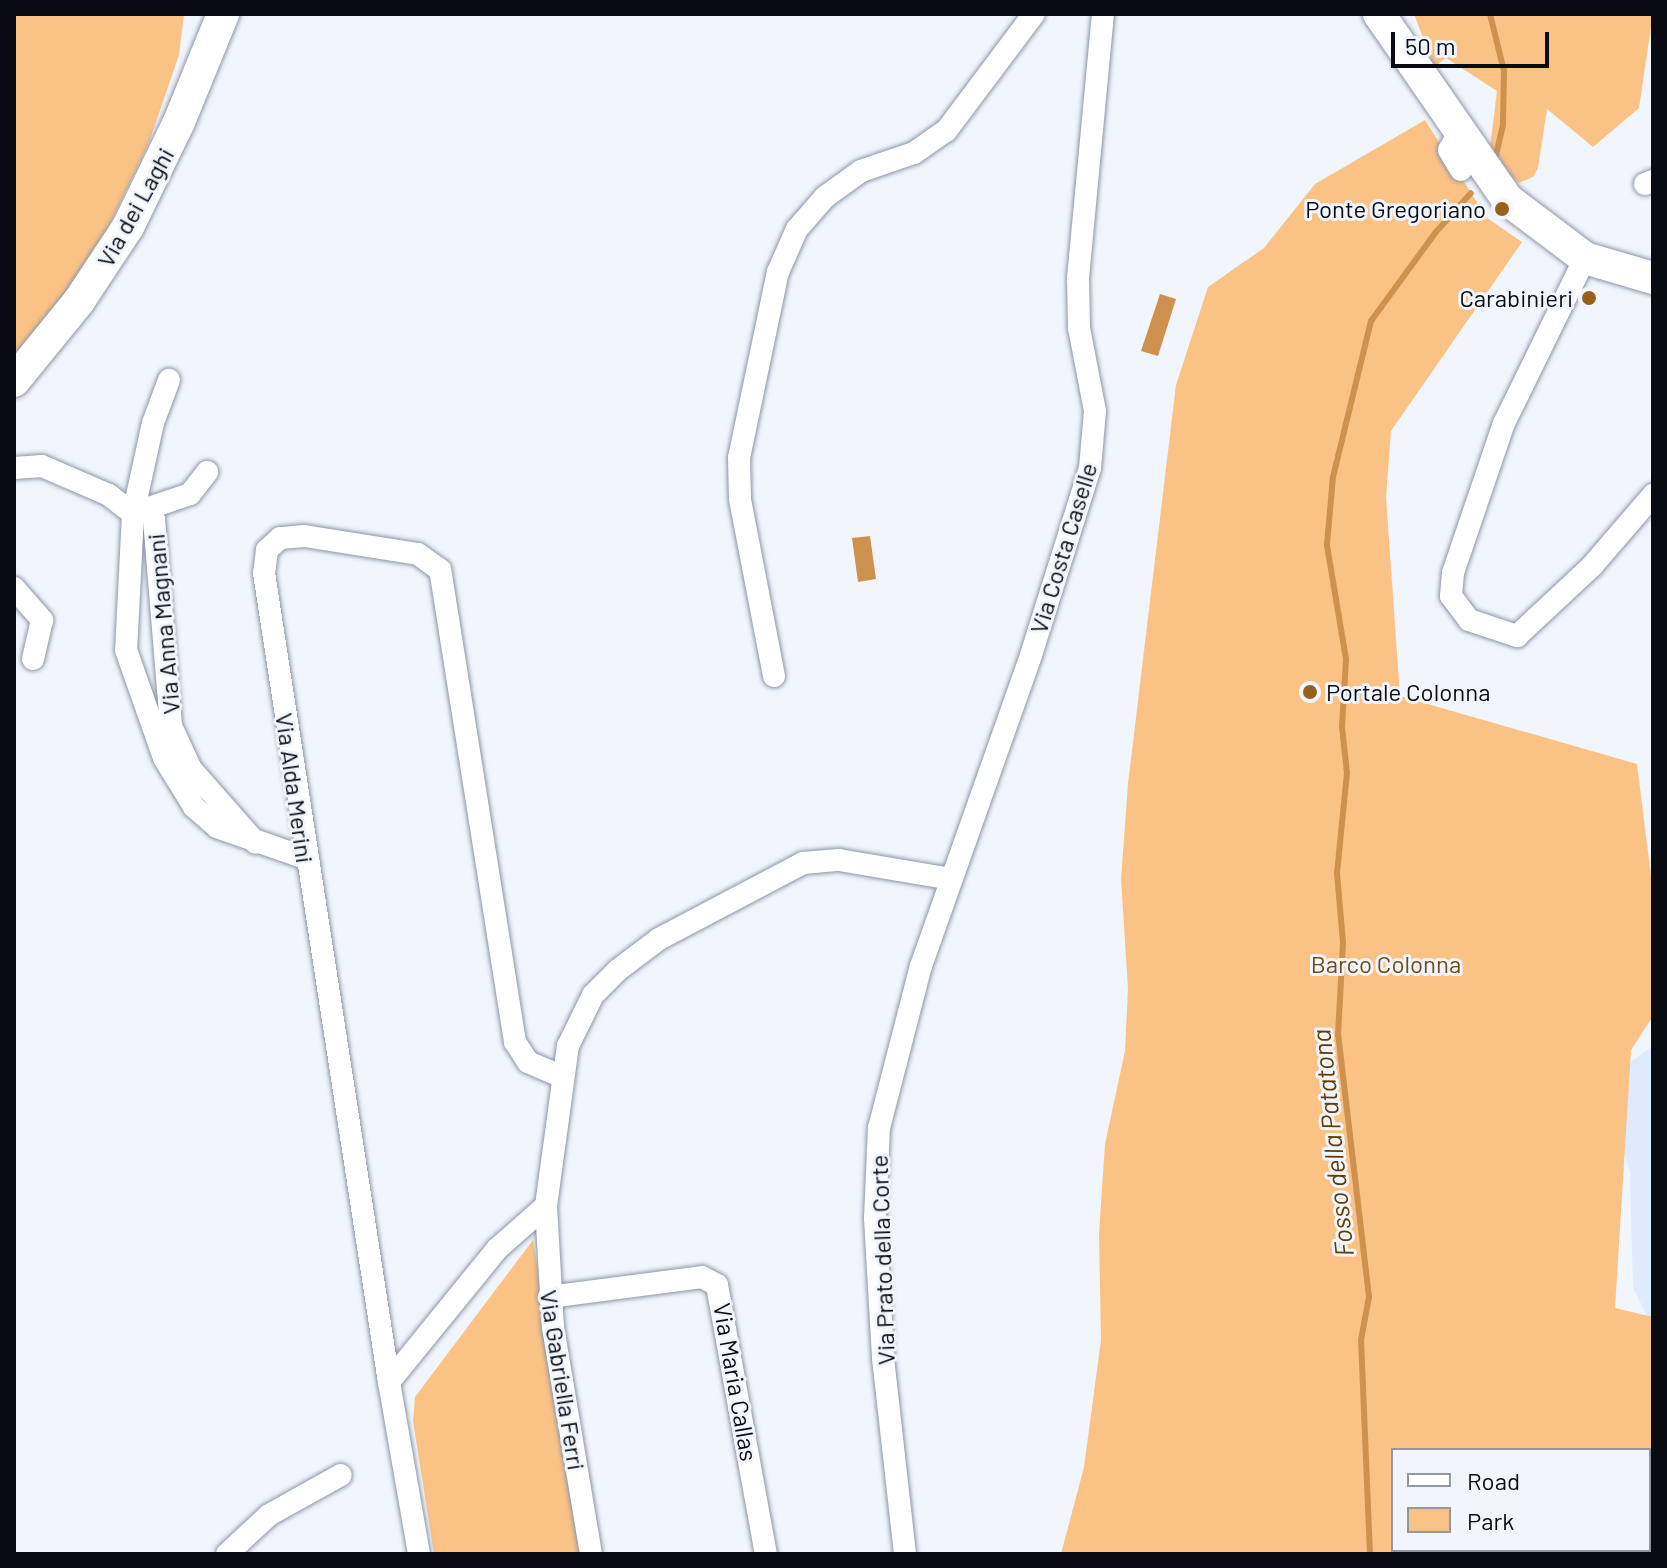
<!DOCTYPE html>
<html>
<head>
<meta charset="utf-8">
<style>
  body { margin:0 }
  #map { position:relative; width:1667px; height:1568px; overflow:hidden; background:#f1f5fc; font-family:Barlow,sans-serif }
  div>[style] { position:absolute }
  .built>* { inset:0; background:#deeafd }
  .green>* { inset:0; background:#fbc286 }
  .water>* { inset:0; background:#cf924e }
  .stream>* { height:6px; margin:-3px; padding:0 3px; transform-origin:3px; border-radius:3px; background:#cf924e }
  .roads { filter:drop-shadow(0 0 2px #8c96a6) drop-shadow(0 0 2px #8c96a6) }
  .minor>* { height:22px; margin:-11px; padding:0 11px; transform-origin:11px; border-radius:11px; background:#fff }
  .secondary>* { height:32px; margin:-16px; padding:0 16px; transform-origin:16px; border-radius:16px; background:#fff }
  .dots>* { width:22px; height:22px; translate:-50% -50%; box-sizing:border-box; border:4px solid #f1f5fc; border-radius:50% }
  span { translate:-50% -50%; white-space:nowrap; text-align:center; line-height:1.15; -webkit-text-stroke:6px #f1f5fc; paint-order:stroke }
  .street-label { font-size:24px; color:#080b11 }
  .poi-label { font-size:24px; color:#080b11 }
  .right { translate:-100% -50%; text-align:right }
  .left { translate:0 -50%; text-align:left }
  .park-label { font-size:24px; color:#734a16 }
  .water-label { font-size:26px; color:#643c02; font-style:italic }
  .frame { position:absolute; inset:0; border:16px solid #080b11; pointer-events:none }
  .legend { position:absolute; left:1391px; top:1448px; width:260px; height:104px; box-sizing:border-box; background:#f1f5fc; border:2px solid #94979e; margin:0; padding:10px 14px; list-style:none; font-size:24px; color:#080b11 }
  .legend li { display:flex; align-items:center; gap:16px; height:40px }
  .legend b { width:40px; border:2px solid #94979e }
  .scale { position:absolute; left:1391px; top:32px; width:158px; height:36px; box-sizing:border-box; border:4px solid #080b11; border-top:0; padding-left:10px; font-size:24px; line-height:28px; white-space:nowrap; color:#080b11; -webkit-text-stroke:6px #f1f5fc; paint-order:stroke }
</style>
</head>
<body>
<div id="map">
  <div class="built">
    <div style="clip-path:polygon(1653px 1046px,1652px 1084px,1653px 1328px,1633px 1287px,1630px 1172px,1616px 1129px,1620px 1082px,1632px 1061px)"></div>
  </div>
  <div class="green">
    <div style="clip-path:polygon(14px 14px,184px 14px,179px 55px,148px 145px,95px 255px,14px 358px)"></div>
    <div style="clip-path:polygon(1414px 14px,1653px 14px,1639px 108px,1593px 147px,1547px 109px,1538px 168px,1533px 177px,1519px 183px,1489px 156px,1497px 91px,1446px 58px,1434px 67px)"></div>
    <div style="clip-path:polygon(evenodd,1425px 120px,1487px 218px,1522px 242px,1391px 431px,1386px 497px,1400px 696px,1637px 764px,1653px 892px,1653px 1016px,1631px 1050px,1615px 1308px,1653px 1317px,1653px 1554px,1061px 1554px,1084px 1467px,1101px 1340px,1099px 1234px,1105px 1144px,1125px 1051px,1128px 989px,1121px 879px,1128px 784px,1176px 385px,1208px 287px,1264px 248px,1315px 184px,1425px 120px,1393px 1450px,1649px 1450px,1649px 1550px,1393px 1550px,1393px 1450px)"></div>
    <div style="clip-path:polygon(533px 1240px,583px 1554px,434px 1554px,413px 1421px,415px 1397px)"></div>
  </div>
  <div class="water">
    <div style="clip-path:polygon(1160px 294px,1176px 299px,1158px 356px,1141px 351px)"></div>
    <div style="clip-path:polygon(870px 536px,876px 579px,858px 582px,852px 538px)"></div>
  </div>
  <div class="stream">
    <div style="left:1490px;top:14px;width:59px;rotate:76.2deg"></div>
    <div style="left:1504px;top:71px;width:54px;rotate:91.1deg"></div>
    <div style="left:1503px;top:125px;width:37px;rotate:103deg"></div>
    <div style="left:1370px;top:1554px;width:214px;rotate:-92.4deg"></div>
    <div style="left:1361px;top:1340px;width:44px;rotate:-79.5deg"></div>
    <div style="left:1369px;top:1297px;width:264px;rotate:-96.7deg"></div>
    <div style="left:1338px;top:1035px;width:93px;rotate:-86.9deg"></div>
    <div style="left:1343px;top:942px;width:69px;rotate:-95deg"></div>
    <div style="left:1337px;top:873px;width:100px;rotate:-84.3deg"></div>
    <div style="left:1347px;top:773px;width:46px;rotate:-96.2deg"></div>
    <div style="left:1342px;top:727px;width:68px;rotate:-86.6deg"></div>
    <div style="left:1346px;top:659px;width:116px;rotate:-99.5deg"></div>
    <div style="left:1327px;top:545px;width:68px;rotate:-85deg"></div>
    <div style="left:1333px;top:477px;width:161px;rotate:-76.3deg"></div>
    <div style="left:1371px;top:321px;width:110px;rotate:-53.9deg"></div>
    <div style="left:1436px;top:232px;width:52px;rotate:-48.1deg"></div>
  </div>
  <div class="roads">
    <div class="minor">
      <div style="left:1458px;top:134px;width:18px;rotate:119deg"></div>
      <div style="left:1449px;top:150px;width:23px;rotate:59deg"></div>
      <div style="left:1645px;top:184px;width:9px;rotate:-21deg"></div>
      <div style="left:1585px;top:258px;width:184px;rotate:116.1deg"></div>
      <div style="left:1504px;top:423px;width:158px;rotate:108.8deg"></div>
      <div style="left:1453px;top:573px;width:23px;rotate:95deg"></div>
      <div style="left:1451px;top:596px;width:30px;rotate:53deg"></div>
      <div style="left:1469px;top:620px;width:51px;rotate:18.4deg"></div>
      <div style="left:1517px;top:636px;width:103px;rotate:-43deg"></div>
      <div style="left:1592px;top:566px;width:94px;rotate:-49.3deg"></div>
      <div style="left:14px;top:468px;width:28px;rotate:-4deg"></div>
      <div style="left:42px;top:466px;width:73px;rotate:23.4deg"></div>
      <div style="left:109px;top:495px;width:31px;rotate:38deg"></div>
      <div style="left:133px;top:514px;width:136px;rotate:92.9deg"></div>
      <div style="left:126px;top:650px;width:114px;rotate:70.6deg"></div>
      <div style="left:164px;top:758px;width:57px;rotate:58.5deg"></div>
      <div style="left:194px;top:807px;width:30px;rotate:41deg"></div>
      <div style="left:217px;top:827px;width:93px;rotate:19.4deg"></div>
      <div style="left:134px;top:513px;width:59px;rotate:-18.7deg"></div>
      <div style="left:190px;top:494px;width:28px;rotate:-52deg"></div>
      <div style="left:133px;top:514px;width:93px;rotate:-77.6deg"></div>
      <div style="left:153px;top:423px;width:46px;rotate:-69.6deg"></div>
      <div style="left:154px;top:519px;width:208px;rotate:85.3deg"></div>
      <div style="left:171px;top:726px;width:47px;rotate:65.1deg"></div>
      <div style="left:191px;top:769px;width:98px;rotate:48.7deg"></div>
      <div style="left:14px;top:588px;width:43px;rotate:48.8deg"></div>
      <div style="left:42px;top:620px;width:40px;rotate:103deg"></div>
      <div style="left:774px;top:676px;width:180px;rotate:-100.9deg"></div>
      <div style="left:740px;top:499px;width:41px;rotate:-91.4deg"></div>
      <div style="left:739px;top:458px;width:190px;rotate:-78.2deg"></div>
      <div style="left:778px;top:272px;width:47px;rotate:-66.2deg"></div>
      <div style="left:797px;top:229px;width:43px;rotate:-48.8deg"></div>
      <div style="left:825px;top:197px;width:44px;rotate:-35.8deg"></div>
      <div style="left:861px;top:171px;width:56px;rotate:-18.8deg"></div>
      <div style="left:914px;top:153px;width:39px;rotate:-35deg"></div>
      <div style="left:946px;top:131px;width:146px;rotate:-53.1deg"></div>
      <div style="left:563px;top:1077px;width:38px;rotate:-157deg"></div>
      <div style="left:528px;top:1062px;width:24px;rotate:-123deg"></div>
      <div style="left:515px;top:1042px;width:478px;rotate:-99deg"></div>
      <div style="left:440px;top:570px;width:27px;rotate:-144deg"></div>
      <div style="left:418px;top:554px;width:115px;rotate:-171deg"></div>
      <div style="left:304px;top:536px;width:24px;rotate:175deg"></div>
      <div style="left:280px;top:538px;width:18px;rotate:137deg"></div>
      <div style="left:267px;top:550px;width:23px;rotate:97deg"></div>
      <div style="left:264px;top:573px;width:819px;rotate:81.22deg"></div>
      <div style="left:389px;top:1382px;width:171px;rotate:-50.9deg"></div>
      <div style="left:497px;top:1249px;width:65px;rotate:-41.3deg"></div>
      <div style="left:546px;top:1206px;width:162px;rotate:-82.2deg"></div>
      <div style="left:568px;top:1046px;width:57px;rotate:-63.9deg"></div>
      <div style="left:593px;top:995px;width:35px;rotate:-45deg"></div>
      <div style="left:618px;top:970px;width:51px;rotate:-37.1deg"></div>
      <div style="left:659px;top:939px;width:163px;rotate:-27.8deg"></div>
      <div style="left:803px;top:863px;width:36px;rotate:-5deg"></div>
      <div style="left:839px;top:860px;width:114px;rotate:9.6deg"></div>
      <div style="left:546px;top:1206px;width:121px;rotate:86.7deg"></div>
      <div style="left:553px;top:1327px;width:230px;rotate:80.5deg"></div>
      <div style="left:549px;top:1297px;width:154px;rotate:-7.4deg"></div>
      <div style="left:702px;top:1277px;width:17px;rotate:28deg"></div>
      <div style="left:717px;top:1285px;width:273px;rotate:79.7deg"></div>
      <div style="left:389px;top:1382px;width:175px;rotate:80.1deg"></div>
      <div style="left:227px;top:1554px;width:57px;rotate:-42.9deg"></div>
      <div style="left:269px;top:1515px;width:82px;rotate:-29.1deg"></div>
      <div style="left:905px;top:1554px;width:198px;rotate:-96.4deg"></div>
      <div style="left:883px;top:1357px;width:139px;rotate:-93.3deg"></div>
      <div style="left:875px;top:1218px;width:90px;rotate:-87.5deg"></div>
      <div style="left:879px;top:1128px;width:167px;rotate:-75.5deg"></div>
      <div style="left:921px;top:966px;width:330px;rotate:-70.5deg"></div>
      <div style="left:1031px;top:655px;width:196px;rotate:-72.5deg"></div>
      <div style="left:1090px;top:468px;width:57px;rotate:-85deg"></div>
      <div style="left:1095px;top:411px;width:85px;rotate:-100.9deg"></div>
      <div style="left:1079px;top:328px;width:50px;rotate:-91.1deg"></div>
      <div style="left:1078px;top:278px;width:265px;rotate:-84.6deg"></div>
    </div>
    <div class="secondary">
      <div style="left:1379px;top:14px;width:226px;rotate:55.3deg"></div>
      <div style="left:1508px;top:200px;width:96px;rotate:37deg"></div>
      <div style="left:1585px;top:258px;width:71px;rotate:16.4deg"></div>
      <div style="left:14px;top:381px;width:103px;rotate:-50.9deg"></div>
      <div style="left:79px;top:301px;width:89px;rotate:-56.5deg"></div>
      <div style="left:128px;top:227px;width:117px;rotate:-64.1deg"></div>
      <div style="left:179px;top:122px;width:117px;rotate:-67.8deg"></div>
    </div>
  </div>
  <div class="dots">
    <div style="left:1502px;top:209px;background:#98611b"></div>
    <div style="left:1589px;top:298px;background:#98611b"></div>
    <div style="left:1310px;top:692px;background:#98611b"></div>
  </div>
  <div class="street-label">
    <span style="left:135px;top:207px;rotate:-61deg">Via dei Laghi</span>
    <span style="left:1063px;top:548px;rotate:-73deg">Via Costa Caselle</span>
    <span style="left:163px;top:624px;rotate:-95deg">Via Anna Magnani</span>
    <span style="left:295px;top:788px;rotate:82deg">Via Alda Merini</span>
    <span style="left:882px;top:1260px;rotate:-92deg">Via Prato della Corte</span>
    <span style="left:563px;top:1380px;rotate:81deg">Via Gabriella Ferri</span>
    <span style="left:736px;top:1382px;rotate:80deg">Via Maria Callas</span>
  </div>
  <div class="poi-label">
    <span class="right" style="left:1486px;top:209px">Ponte Gregoriano</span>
    <span class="right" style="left:1573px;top:298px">Carabinieri</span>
    <span class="left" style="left:1326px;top:692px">Portale Colonna</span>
  </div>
  <div class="park-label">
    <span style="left:1386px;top:964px">Barco Colonna</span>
  </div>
  <div class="water-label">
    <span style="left:1332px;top:1143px;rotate:-96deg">Fosso della Patatona</span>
  </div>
  <div class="frame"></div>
  <ul class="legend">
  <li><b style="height:10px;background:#fff"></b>Road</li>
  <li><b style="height:22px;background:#fbc286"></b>Park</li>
  </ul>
  <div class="scale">50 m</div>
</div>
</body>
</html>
